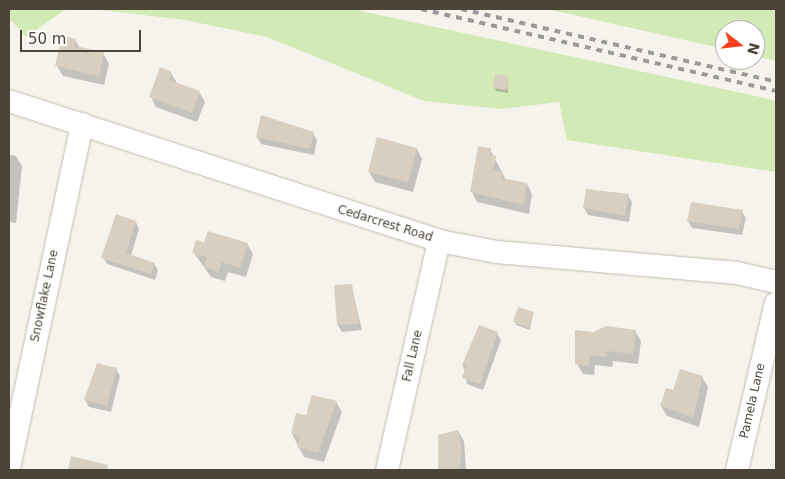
<!DOCTYPE html>
<html>
<head>
<meta charset="utf-8">
<style>
  body { margin:0 }
  #map { position:relative; width:785px; height:479px; overflow:hidden; background:#f6f3ec; font-family:"DejaVu Sans",sans-serif }
  div>[style] { position:absolute }
  .green>* { inset:0; background:#d2eab5 }
  .shadow>* { inset:0; background:#0003 }
  .building>* { inset:0; background:#d8cfc1 }
  .roads { filter:drop-shadow(0 0 1px #c2bbae) drop-shadow(0 0 1px #c2bbae) }
  .minor>* { height:22px; margin:-11px; padding:0 11px; transform-origin:11px; border-radius:11px; background:#fff }
  .rail>* { height:4px; margin-top:-2px; transform-origin:0; background:repeating-linear-gradient(90deg,#9a9a9a 0 6px,transparent 0 12px) }
  span { translate:-50% -50%; white-space:nowrap; text-align:center; line-height:1.15; -webkit-text-stroke:4.5px #fff; paint-order:stroke }
  .street-label { font-size:12px; color:#4b4439 }
  .frame { position:absolute; inset:0; border:10px solid #4b4439; pointer-events:none }
  .north { position:absolute; left:715px; top:20px; width:50px; height:50px; box-sizing:border-box; background:#fff; border:1px solid #b7b4b0; border-radius:50%; rotate:106deg; font-size:14px; font-weight:700; line-height:20px; text-align:center; color:#4b4439 }
  .north::after { content:''; display:block; margin:auto; width:18px; height:22px; background:#fc3f1d; clip-path:polygon(50% 0,100% 100%,50% 72%,0 100%) }
  .scale { position:absolute; left:20px; top:30px; width:121px; height:22px; box-sizing:border-box; border:2px solid #4b4439; border-top:0; padding-left:6px; font-size:15px; line-height:18px; white-space:nowrap; color:#4b4439; -webkit-text-stroke:4px #fff; paint-order:stroke }
</style>
</head>
<body>
<div id="map">
  <div class="green">
    <div style="clip-path:polygon(9px 9px,66px 9px,26px 37px,9px 18px)"></div>
    <div style="clip-path:polygon(94px 9px,352px 9px,760px 97px,776px 101px,776px 172px,567px 140px,559px 102px,501px 109px,424px 101px,267px 37px,185px 20px)"></div>
    <div style="clip-path:polygon(547px 9px,776px 9px,776px 61px,755px 56px,755px 30px,725px 30px,725px 49px)"></div>
  </div>
  <div class="shadow">
    <div style="clip-path:polygon(75px 40px,80px 48px,103px 53px,109px 64px,104px 85px,63px 76px,57px 66px)"></div>
    <div style="clip-path:polygon(171px 73px,177px 83px,199px 92px,205px 102px,197px 122px,156px 107px,151px 97px)"></div>
    <div style="clip-path:polygon(508px 77px,508px 93px,496px 91px,495px 88px)"></div>
    <div style="clip-path:polygon(313px 133px,317px 140px,314px 155px,261px 144px,257px 137px)"></div>
    <div style="clip-path:polygon(417px 149px,422px 159px,413px 192px,375px 182px,369px 172px)"></div>
    <div style="clip-path:polygon(490px 149px,506px 180px,527px 184px,532px 194px,529px 214px,477px 202px,472px 192px)"></div>
    <div style="clip-path:polygon(9px 155px,16px 156px,22px 166px,16px 223px,9px 222px)"></div>
    <div style="clip-path:polygon(587px 190px,628px 196px,632px 202px,629px 222px,588px 215px,584px 208px)"></div>
    <div style="clip-path:polygon(742px 212px,746px 218px,742px 235px,692px 228px,688px 221px)"></div>
    <div style="clip-path:polygon(136px 222px,139px 229px,131px 256px,154px 264px,158px 270px,155px 280px,107px 264px,103px 257px)"></div>
    <div style="clip-path:polygon(205px 244px,247px 244px,253px 254px,246px 277px,228px 272px,225px 281px,211px 277px,194px 253px)"></div>
    <div style="clip-path:polygon(351px 285px,362px 330px,342px 332px,338px 325px)"></div>
    <div style="clip-path:polygon(533px 313px,530px 330px,516px 325px,515px 322px)"></div>
    <div style="clip-path:polygon(635px 331px,641px 341px,638px 364px,613px 361px,612px 367px,595px 365px,594px 375px,583px 374px,577px 364px,594px 334px)"></div>
    <div style="clip-path:polygon(497px 333px,501px 340px,483px 390px,467px 384px,463px 365px)"></div>
    <div style="clip-path:polygon(116px 369px,120px 376px,111px 412px,89px 407px,85px 400px)"></div>
    <div style="clip-path:polygon(702px 377px,708px 387px,699px 427px,667px 416px,661px 406px,674px 392px)"></div>
    <div style="clip-path:polygon(336px 402px,342px 412px,324px 462px,304px 457px,292px 434px,307px 417px)"></div>
    <div style="clip-path:polygon(458px 431px,464px 441px,466px 470px,440px 470px)"></div>
  </div>
  <div class="building">
    <div style="clip-path:polygon(62px 35px,76px 39px,75px 46px,104px 52px,99px 76px,55px 66px)"></div>
    <div style="clip-path:polygon(160px 67px,172px 72px,169px 80px,200px 91px,192px 113px,149px 97px)"></div>
    <div style="clip-path:polygon(495px 74px,509px 76px,507px 90px,493px 88px)"></div>
    <div style="clip-path:polygon(261px 115px,314px 132px,310px 149px,256px 137px)"></div>
    <div style="clip-path:polygon(377px 137px,417px 148px,408px 182px,368px 172px)"></div>
    <div style="clip-path:polygon(478px 146px,491px 148px,490px 155px,496px 156px,493px 170px,503px 172px,502px 178px,527px 183px,524px 205px,470px 192px)"></div>
    <div style="clip-path:polygon(586px 189px,629px 194px,625px 216px,583px 208px)"></div>
    <div style="clip-path:polygon(691px 202px,743px 210px,739px 229px,687px 221px)"></div>
    <div style="clip-path:polygon(116px 214px,136px 221px,126px 253px,155px 263px,151px 274px,101px 258px)"></div>
    <div style="clip-path:polygon(208px 231px,248px 243px,240px 268px,222px 262px,219px 272px,204px 267px,207px 257px,192px 253px,196px 240px,204px 242px)"></div>
    <div style="clip-path:polygon(352px 284px,359px 324px,337px 325px,334px 285px)"></div>
    <div style="clip-path:polygon(518px 307px,534px 312px,529px 328px,513px 322px)"></div>
    <div style="clip-path:polygon(479px 325px,498px 332px,480px 384px,462px 378px,466px 366px,462px 365px)"></div>
    <div style="clip-path:polygon(606px 326px,636px 330px,633px 354px,607px 351px,607px 357px,590px 355px,589px 366px,575px 364px,575px 330px,593px 332px)"></div>
    <div style="clip-path:polygon(97px 363px,117px 368px,107px 406px,84px 400px)"></div>
    <div style="clip-path:polygon(680px 369px,703px 376px,693px 417px,660px 406px,666px 388px,673px 390px)"></div>
    <div style="clip-path:polygon(312px 395px,337px 401px,318px 453px,297px 447px,300px 437px,291px 434px,296px 413px,306px 415px)"></div>
    <div style="clip-path:polygon(458px 430px,462px 451px,459px 470px,438px 470px,438px 435px)"></div>
    <div style="clip-path:polygon(71px 456px,108px 465px,107px 470px,68px 470px)"></div>
  </div>
  <div class="roads">
    <div class="minor">
      <div style="left:9px;top:101px;width:452px;rotate:18deg"></div>
      <div style="left:439px;top:241px;width:59px;rotate:10.7deg"></div>
      <div style="left:497px;top:252px;width:241px;rotate:5deg"></div>
      <div style="left:737px;top:273px;width:40px;rotate:13deg"></div>
      <div style="left:9px;top:468px;width:352px;rotate:-78deg"></div>
      <div style="left:387px;top:470px;width:235px;rotate:-77.2deg"></div>
      <div style="left:737px;top:470px;width:171px;rotate:-76.9deg"></div>
    </div>
  </div>
  <div class="rail">
    <div style="left:421px;top:9px;width:364px;rotate:13deg"></div>
    <div style="left:461px;top:9px;width:323px;rotate:13deg"></div>
  </div>
  <div class="street-label">
    <span style="left:385px;top:224px;rotate:17deg">Cedarcrest Road</span>
    <span style="left:45px;top:296px;rotate:-78deg">Snowflake Lane</span>
    <span style="left:413px;top:356px;rotate:-77deg">Fall Lane</span>
    <span style="left:753px;top:401px;rotate:-77deg">Pamela Lane</span>
  </div>
  <div class="frame"></div>
  <div class="north">N</div>
  <div class="scale">50 m</div>
</div>
</body>
</html>
